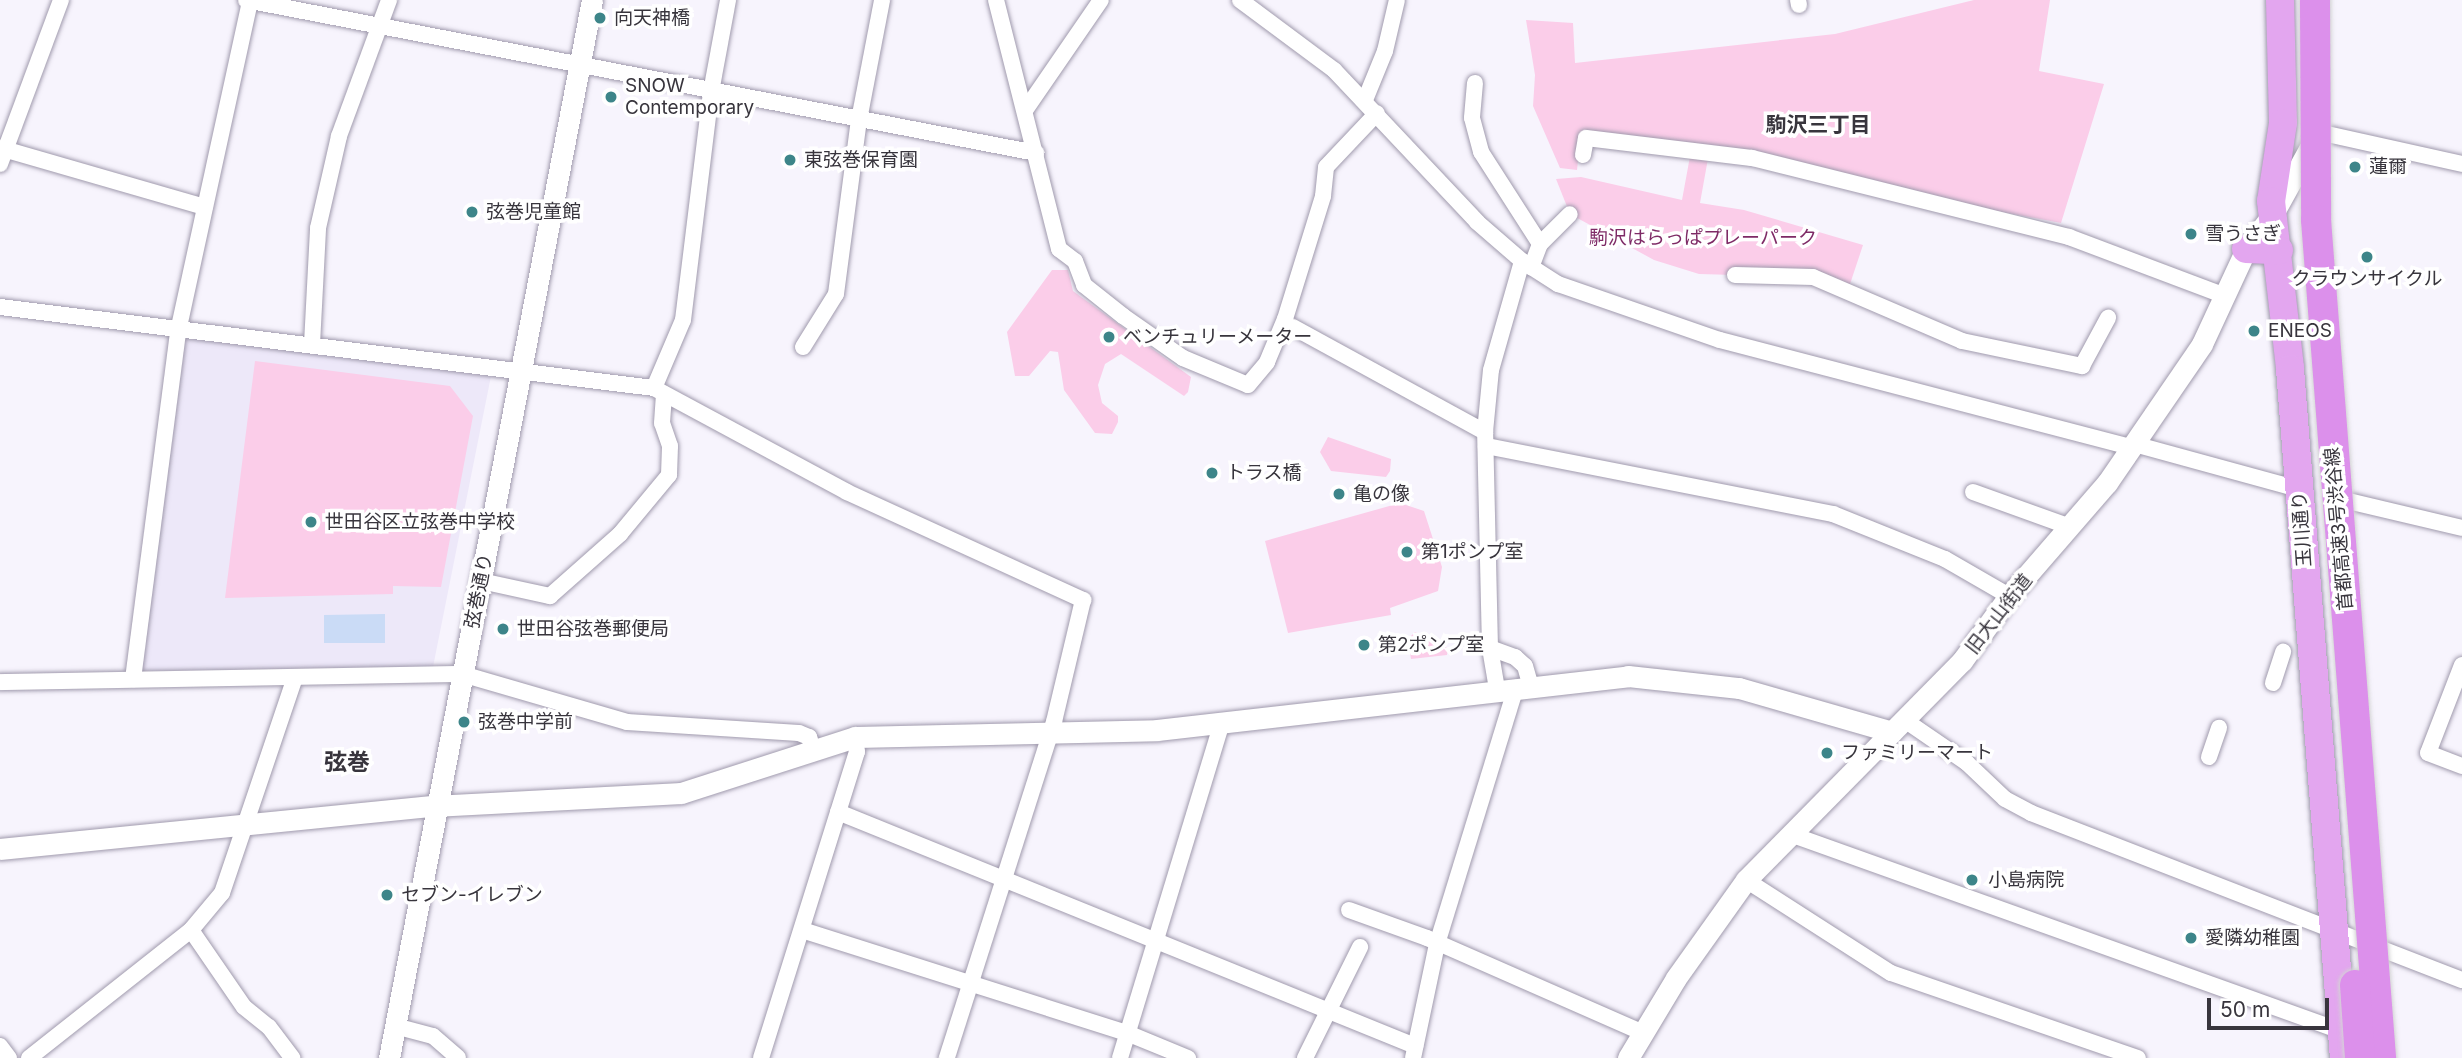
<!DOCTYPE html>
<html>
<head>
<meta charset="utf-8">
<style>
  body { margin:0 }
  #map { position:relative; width:2462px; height:1058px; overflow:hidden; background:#f7f4fd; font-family:Inter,"Noto Sans JP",sans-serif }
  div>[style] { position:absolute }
  .built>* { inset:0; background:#ede8f9 }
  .green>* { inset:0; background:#fbcde9 }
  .water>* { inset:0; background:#cadbf6 }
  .roads { filter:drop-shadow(0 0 2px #a09aad) drop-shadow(0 0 2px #a09aad) }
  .minor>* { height:16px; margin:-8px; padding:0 8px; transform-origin:8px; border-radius:8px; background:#fff }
  .tertiary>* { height:21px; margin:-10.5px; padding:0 10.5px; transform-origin:10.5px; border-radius:10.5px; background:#fff }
  .trunk>* { height:28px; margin:-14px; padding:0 14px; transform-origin:14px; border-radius:14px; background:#e3a6ef }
  .bridges { filter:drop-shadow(0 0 2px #d3d3d4) drop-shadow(0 0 2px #d3d3d4) }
  .motorway-bridge>* { height:30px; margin:-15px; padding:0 15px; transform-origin:15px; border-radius:15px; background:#dc90eb }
  .dots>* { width:19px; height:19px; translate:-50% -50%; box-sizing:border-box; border:4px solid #fff; border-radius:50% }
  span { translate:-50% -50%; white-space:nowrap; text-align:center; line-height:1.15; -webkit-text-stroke:7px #fff; paint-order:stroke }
  .poi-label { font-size:19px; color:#38353d }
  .left { translate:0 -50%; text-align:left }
  .park-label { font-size:19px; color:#7e2a66 }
  .street-label { font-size:19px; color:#38353d }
  .neighbourhood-label { font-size:21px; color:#38353d; font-weight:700 }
  .quarter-label { font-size:23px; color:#38353d; font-weight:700 }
  .scale { position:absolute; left:2207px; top:998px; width:122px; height:32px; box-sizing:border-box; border:4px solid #38353d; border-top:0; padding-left:9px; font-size:21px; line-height:24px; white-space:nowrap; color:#38353d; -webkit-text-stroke:5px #fff; paint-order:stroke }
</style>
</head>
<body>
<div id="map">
  <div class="built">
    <div style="clip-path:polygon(186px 337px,491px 376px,433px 667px,141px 671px)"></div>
  </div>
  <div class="green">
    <div style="clip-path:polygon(1974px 0,2050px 0,2039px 71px,2104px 84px,2061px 223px,1581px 133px,1577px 170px,1560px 168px,1533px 106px,1535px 75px,1526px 20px,1573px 23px,1575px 63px,1835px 34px)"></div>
    <div style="clip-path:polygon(1691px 151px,1709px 153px,1700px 203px,1744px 210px,1863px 245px,1848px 290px,1813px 277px,1699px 274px,1654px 260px,1570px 214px,1556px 179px,1581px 177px,1682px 200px)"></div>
    <div style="clip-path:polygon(1052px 270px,1068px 270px,1073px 291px,1191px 377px,1188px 392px,1184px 396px,1121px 354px,1105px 364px,1098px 385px,1102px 403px,1118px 416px,1118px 422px,1112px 434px,1095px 433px,1064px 390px,1058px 352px,1050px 351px,1029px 376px,1015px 376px,1007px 332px)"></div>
    <div style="clip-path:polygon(255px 361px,450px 386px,473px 416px,441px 587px,393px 586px,393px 594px,225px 598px)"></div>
    <div style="clip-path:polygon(1328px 437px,1391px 459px,1390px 471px,1386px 477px,1331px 471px,1320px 452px)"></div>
    <div style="clip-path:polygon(1400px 503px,1424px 511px,1442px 567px,1438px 591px,1390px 608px,1391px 615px,1288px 633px,1265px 541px)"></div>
    <div style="clip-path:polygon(1415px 632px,1448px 648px,1447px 655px,1411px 659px,1408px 639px)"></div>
  </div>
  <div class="water">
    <div style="clip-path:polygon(385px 614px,385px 643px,324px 643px,324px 615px)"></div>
  </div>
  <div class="roads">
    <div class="minor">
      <div style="left:246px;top:0;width:805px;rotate:10.96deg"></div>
      <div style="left:996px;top:0;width:257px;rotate:75.8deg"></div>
      <div style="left:1059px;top:249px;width:20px;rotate:37deg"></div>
      <div style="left:1075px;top:261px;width:26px;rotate:69deg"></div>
      <div style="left:1084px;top:285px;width:50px;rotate:38.5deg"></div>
      <div style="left:1123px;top:316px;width:73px;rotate:35deg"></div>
      <div style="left:1183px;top:358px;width:70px;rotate:22.6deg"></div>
      <div style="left:1248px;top:385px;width:30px;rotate:-50deg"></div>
      <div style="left:1267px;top:362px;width:47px;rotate:-67.3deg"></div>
      <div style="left:1285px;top:319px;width:129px;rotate:-72.8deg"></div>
      <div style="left:1323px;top:196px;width:29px;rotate:-84deg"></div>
      <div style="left:1326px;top:167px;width:74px;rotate:-46.6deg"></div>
      <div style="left:1240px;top:0;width:117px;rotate:36.7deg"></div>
      <div style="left:1334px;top:70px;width:209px;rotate:46.7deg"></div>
      <div style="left:1477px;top:222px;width:60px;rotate:40.9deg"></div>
      <div style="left:1522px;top:261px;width:43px;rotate:32.6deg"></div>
      <div style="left:1558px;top:284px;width:171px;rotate:19.1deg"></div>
      <div style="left:1720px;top:340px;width:425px;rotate:14.6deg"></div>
      <div style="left:1798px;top:0;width:5px;rotate:79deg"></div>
      <div style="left:1475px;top:83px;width:35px;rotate:95deg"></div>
      <div style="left:1472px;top:118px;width:35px;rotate:75deg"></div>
      <div style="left:1481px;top:152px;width:109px;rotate:57.3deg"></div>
      <div style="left:1540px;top:244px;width:25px;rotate:111deg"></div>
      <div style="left:1365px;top:100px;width:53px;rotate:-67.8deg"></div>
      <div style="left:1385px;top:51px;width:52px;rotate:-76.8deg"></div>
      <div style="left:1026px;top:109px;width:132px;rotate:-55.5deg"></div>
      <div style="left:2318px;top:132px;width:148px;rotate:12.5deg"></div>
      <div style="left:0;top:148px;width:213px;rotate:16.1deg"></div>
      <div style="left:1583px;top:155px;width:17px;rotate:-80deg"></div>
      <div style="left:1586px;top:138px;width:167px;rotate:6.9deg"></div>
      <div style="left:1752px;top:158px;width:327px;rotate:14deg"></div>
      <div style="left:2069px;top:237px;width:167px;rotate:20.7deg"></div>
      <div style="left:0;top:164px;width:175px;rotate:-69.6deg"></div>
      <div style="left:1540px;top:244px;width:42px;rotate:-45deg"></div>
      <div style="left:1735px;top:275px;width:78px;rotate:1.5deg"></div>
      <div style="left:1813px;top:277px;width:162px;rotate:23.2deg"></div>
      <div style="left:1962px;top:341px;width:123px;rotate:11.8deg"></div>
      <div style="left:2082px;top:366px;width:55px;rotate:-61.6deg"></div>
      <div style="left:0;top:307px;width:659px;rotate:7.06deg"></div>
      <div style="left:654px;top:388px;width:219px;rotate:28.3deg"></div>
      <div style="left:847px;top:492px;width:260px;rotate:24.6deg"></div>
      <div style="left:1083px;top:600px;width:125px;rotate:103.4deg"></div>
      <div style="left:1054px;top:722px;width:353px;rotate:107.7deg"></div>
      <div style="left:1293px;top:327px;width:219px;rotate:28.7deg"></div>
      <div style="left:312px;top:344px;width:116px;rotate:-87deg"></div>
      <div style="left:318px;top:228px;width:94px;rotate:-77.1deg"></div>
      <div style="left:339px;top:136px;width:145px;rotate:-69.8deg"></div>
      <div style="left:803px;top:347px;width:62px;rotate:-58.1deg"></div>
      <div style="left:836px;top:294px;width:176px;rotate:-82.5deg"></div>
      <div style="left:859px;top:120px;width:122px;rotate:-79.1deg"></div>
      <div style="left:654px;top:388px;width:74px;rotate:-66.9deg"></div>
      <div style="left:683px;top:320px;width:230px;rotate:-83deg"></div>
      <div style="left:711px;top:92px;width:94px;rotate:-79.5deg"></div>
      <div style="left:2134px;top:444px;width:170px;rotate:15.3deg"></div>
      <div style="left:1486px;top:446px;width:354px;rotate:11.1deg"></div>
      <div style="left:1833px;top:514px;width:121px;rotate:21.9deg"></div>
      <div style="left:1945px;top:559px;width:74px;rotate:30deg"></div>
      <div style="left:1973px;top:492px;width:103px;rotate:19.8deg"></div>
      <div style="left:2348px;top:501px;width:117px;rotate:13.3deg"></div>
      <div style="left:481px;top:581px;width:71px;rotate:12.3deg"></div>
      <div style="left:550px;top:596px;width:94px;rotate:-41.5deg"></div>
      <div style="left:620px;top:534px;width:77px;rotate:-50.3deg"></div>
      <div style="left:669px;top:475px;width:29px;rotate:-88deg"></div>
      <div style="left:670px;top:446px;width:24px;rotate:-109deg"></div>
      <div style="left:662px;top:423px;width:29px;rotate:-86deg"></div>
      <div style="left:1490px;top:648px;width:27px;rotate:20deg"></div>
      <div style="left:1515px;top:657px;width:13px;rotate:42deg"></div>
      <div style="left:1525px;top:666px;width:19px;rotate:74deg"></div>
      <div style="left:2462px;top:665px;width:94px;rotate:111.1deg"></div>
      <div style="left:2428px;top:753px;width:36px;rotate:21deg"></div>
      <div style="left:133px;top:679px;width:355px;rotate:-82.6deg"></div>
      <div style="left:179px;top:327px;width:335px;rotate:-77.7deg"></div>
      <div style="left:0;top:682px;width:462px;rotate:-1deg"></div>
      <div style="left:462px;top:674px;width:172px;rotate:16.2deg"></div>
      <div style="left:627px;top:722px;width:172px;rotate:3.7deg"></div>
      <div style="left:799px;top:733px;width:11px;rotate:22deg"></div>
      <div style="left:809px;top:737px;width:16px;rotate:72deg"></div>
      <div style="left:2273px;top:683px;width:33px;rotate:-72deg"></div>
      <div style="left:1497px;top:689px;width:42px;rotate:-99.7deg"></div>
      <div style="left:1490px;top:648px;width:216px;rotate:-91.3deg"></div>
      <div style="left:1485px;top:432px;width:62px;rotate:-84.5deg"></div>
      <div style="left:1491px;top:370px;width:113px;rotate:-74.1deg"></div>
      <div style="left:1906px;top:721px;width:74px;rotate:34.5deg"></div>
      <div style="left:1967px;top:763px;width:52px;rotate:43.5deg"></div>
      <div style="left:2005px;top:799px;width:30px;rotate:28deg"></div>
      <div style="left:2031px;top:813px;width:462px;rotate:21.2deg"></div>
      <div style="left:2209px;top:757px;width:31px;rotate:-71deg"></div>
      <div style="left:838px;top:812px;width:623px;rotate:22.07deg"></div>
      <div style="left:1790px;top:834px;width:585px;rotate:19.67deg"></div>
      <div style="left:1746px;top:880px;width:172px;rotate:32.7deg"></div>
      <div style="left:1891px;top:973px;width:261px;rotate:19deg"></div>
      <div style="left:1349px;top:910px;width:83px;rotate:19.7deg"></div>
      <div style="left:1427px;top:938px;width:236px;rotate:23.7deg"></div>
      <div style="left:191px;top:930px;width:93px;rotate:55.5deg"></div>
      <div style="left:244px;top:1007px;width:32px;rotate:39deg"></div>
      <div style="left:269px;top:1027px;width:39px;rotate:53deg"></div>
      <div style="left:802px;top:930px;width:341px;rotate:17.6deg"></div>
      <div style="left:1127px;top:1033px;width:66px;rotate:22.3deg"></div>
      <div style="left:395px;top:1026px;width:39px;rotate:15deg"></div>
      <div style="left:433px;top:1036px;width:33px;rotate:41deg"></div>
      <div style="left:0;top:1046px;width:15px;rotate:53deg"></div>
      <div style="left:29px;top:1058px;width:206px;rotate:-38.3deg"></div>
      <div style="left:191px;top:930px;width:48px;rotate:-50deg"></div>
      <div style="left:222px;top:893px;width:228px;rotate:-71.3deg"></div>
      <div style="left:761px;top:1058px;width:321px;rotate:-72.6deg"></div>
      <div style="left:857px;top:752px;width:15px;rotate:-98deg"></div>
      <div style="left:1120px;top:1058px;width:350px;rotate:-73.1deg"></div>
      <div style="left:1305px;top:1058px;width:124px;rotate:-63.6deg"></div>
      <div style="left:1413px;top:1058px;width:116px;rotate:-78.1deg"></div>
      <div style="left:1437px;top:944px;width:268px;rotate:-72.9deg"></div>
    </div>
    <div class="tertiary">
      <div style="left:0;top:849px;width:436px;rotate:-5.7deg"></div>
      <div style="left:434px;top:806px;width:247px;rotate:-3deg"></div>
      <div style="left:681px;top:793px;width:183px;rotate:-17.8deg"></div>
      <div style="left:855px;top:737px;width:302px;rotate:-1.3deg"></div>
      <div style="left:1157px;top:730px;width:474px;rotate:-6.5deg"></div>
      <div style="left:1628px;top:676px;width:112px;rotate:6.2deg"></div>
      <div style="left:1739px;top:688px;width:159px;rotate:16deg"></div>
      <div style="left:389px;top:1058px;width:1077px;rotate:-79.14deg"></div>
      <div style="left:1628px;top:1058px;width:93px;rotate:-59deg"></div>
      <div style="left:1676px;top:978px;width:120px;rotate:-54.5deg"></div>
      <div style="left:1746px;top:880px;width:308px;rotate:-45.4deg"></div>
      <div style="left:1962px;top:661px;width:80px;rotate:-54.1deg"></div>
      <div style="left:2009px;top:596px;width:150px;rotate:-49.1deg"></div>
      <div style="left:2107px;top:483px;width:168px;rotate:-55.6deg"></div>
      <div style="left:2202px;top:344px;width:105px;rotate:-65.1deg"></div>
      <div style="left:2246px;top:249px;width:44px;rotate:-52.4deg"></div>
      <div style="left:2273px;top:214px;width:85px;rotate:-61deg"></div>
    </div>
    <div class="trunk">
      <div style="left:2280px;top:0;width:123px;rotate:88.6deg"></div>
      <div style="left:2283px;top:123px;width:79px;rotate:98.7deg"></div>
      <div style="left:2271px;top:201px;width:169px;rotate:83.5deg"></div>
      <div style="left:2290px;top:369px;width:691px;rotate:85.52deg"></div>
      <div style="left:2246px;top:249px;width:33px;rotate:2deg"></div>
    </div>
  </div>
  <div class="bridges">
    <div class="motorway-bridge">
      <div style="left:2315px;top:0;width:220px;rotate:89.7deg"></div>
      <div style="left:2316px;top:220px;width:841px;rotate:85.56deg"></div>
      <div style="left:2355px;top:985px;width:73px;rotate:86.1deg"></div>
    </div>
  </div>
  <div class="dots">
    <div style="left:600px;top:18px;background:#3d8589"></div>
    <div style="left:611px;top:97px;background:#3d8589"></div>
    <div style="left:790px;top:160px;background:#3d8589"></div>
    <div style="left:2355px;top:167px;background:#3d8589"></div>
    <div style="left:472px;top:212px;background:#3d8589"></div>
    <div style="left:2191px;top:234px;background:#3d8589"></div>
    <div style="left:2367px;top:257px;background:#3d8589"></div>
    <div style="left:2254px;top:331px;background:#3d8589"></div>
    <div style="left:1109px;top:337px;background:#3d8589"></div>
    <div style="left:1212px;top:473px;background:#3d8589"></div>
    <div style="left:1339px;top:494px;background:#3d8589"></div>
    <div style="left:311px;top:522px;background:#3d8589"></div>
    <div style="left:1407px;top:552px;background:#3d8589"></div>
    <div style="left:503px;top:629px;background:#3d8589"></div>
    <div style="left:1364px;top:645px;background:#3d8589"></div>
    <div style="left:464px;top:722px;background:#3d8589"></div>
    <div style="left:1827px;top:753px;background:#3d8589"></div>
    <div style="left:1972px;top:880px;background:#3d8589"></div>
    <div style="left:387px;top:895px;background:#3d8589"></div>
    <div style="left:2191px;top:938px;background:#3d8589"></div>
  </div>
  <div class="poi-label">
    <span class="left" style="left:614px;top:18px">向天神橋</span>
    <span class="left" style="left:625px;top:97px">SNOW<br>Contemporary</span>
    <span class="left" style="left:804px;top:160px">東弦巻保育園</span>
    <span class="left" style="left:2369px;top:167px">蓮爾</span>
    <span class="left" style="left:486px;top:212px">弦巻児童館</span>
    <span class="left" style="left:2205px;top:234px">雪うさぎ</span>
    <span style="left:2367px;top:279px">クラウンサイクル</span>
    <span class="left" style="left:2268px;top:331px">ENEOS</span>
    <span class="left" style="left:1123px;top:337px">ベンチュリーメーター</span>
    <span class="left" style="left:1226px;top:473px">トラス橋</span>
    <span class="left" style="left:1353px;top:494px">亀の像</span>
    <span class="left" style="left:325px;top:522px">世田谷区立弦巻中学校</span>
    <span class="left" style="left:1421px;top:552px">第1ポンプ室</span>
    <span class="left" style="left:517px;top:629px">世田谷弦巻郵便局</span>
    <span class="left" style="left:1378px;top:645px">第2ポンプ室</span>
    <span class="left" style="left:478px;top:722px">弦巻中学前</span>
    <span class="left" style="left:1841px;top:753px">ファミリーマート</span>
    <span class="left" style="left:1988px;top:880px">小島病院</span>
    <span class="left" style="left:401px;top:895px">セブン-イレブン</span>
    <span class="left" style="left:2205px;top:938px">愛隣幼稚園</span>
  </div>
  <div class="park-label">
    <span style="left:1703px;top:238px">駒沢はらっぱプレーパーク</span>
  </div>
  <div class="street-label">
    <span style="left:2302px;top:529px;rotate:-94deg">玉川通り</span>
    <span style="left:2339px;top:529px;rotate:-95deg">首都高速3号渋谷線</span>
    <span style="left:479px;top:591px;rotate:-79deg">弦巻通り</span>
    <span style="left:1999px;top:614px;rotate:-52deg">旧大山街道</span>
  </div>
  <div class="neighbourhood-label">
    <span style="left:1818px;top:125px">駒沢三丁目</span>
  </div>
  <div class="quarter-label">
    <span style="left:347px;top:762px">弦巻</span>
  </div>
  <div class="scale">50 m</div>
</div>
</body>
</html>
